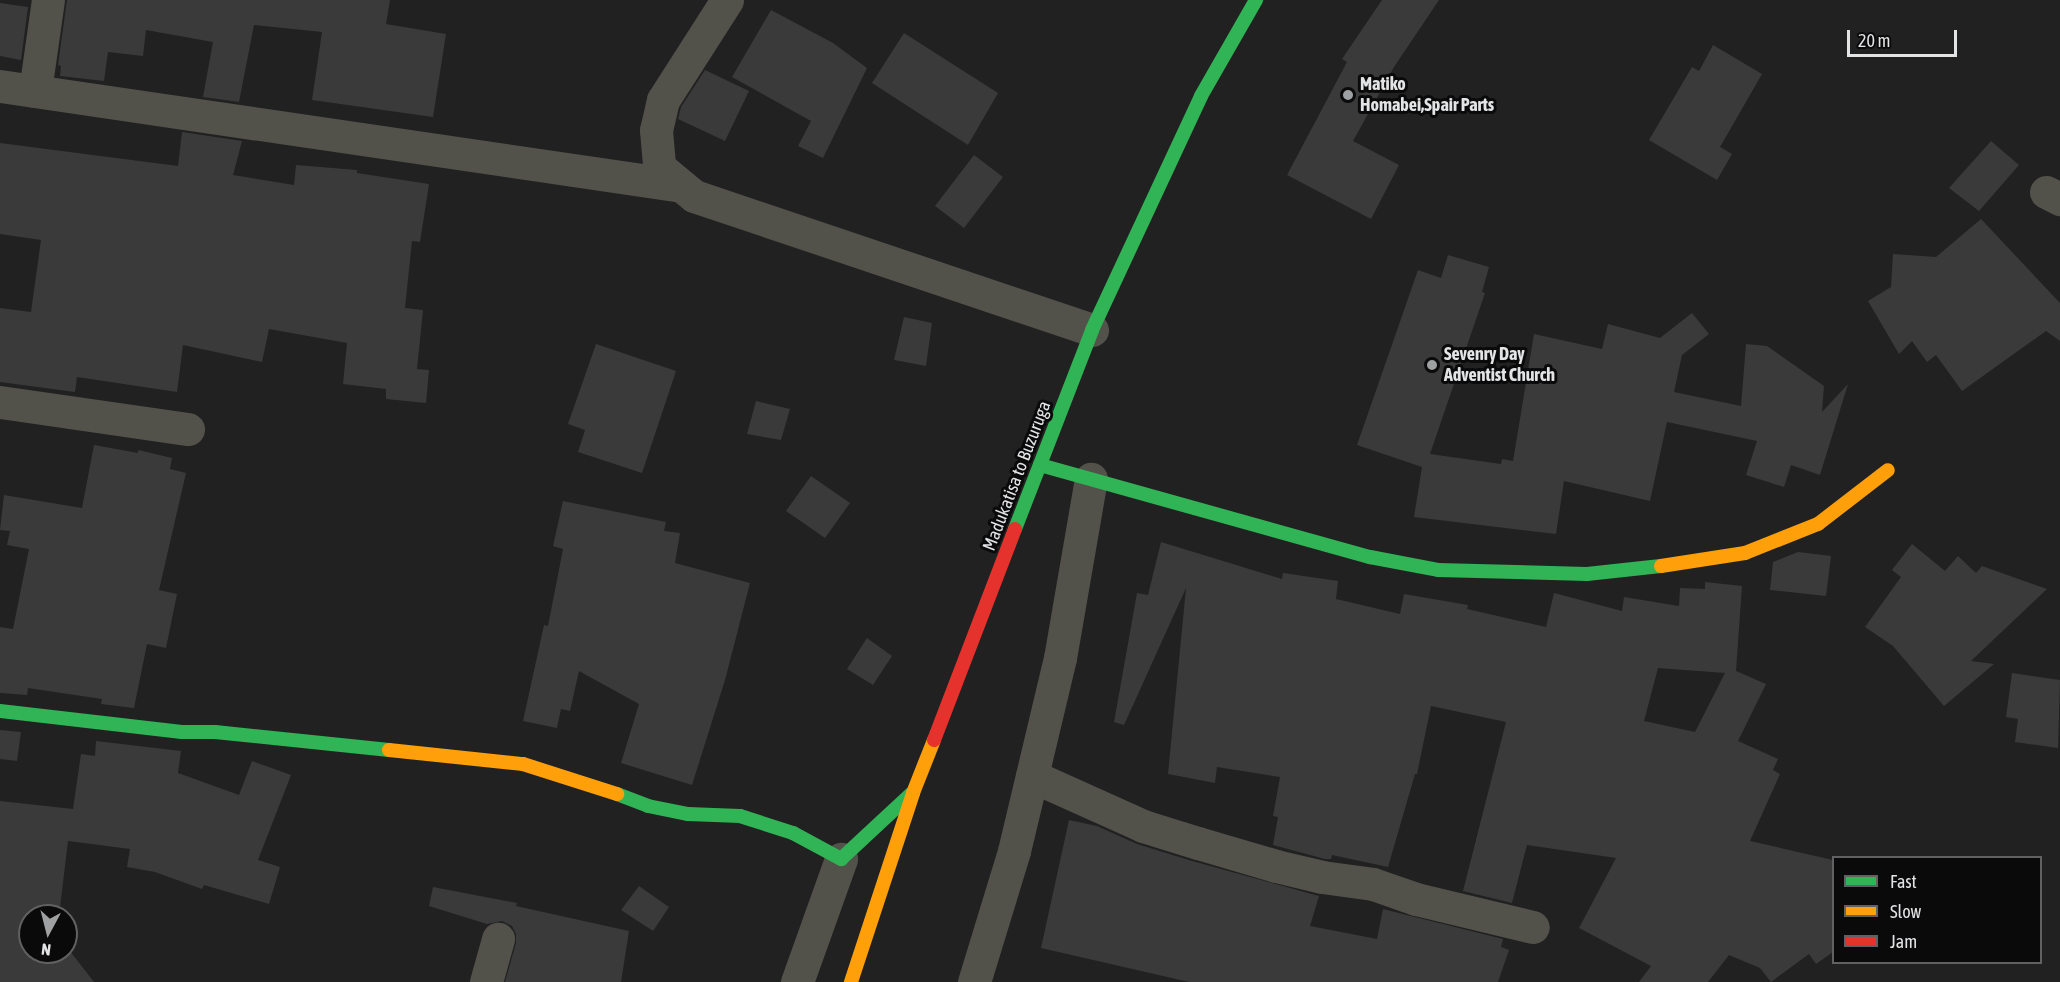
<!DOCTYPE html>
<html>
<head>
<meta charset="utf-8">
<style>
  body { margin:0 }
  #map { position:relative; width:2060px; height:982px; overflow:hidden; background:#212122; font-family:"Asap Condensed",sans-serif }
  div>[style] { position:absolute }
  .building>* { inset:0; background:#3a3a3b }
  .street>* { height:33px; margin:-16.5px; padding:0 16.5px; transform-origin:16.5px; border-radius:16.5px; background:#52514a }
  .fast>* { height:14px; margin:-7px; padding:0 7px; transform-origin:7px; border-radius:7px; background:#30b455 }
  .slow>* { height:14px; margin:-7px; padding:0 7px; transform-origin:7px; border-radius:7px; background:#ff9f0a }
  .jam>* { height:14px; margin:-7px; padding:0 7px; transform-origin:7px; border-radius:7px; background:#e5322d }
  .dots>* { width:16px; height:16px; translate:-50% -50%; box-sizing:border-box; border:3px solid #0a0a0b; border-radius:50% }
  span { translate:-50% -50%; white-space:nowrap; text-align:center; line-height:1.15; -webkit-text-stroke:6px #0a0a0b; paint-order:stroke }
  .poi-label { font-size:18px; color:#e3e4e6; font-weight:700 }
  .left { translate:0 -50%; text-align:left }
  .street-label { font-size:18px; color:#e3e4e6 }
  .legend { position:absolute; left:1832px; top:856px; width:210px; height:108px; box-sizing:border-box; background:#0a0a0b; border:2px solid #616163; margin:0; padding:8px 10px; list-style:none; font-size:18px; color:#e3e4e6 }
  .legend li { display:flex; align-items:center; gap:12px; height:30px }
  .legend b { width:30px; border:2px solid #616163 }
  .north { position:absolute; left:18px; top:904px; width:60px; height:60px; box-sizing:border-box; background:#0a0a0b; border:2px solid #616163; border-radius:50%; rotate:187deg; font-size:16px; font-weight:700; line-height:24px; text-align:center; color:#e3e4e6 }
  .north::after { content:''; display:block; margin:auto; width:21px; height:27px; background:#9fa0a1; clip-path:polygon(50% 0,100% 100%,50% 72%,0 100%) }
  .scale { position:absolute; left:1847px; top:30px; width:110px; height:27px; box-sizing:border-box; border:3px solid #e3e4e6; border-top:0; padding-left:8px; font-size:18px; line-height:21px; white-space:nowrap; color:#e3e4e6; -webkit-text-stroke:4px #0a0a0b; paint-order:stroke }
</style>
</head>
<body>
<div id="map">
  <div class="building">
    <div style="clip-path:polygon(67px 0,390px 0,386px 24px,446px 34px,433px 117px,312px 100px,322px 32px,254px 25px,239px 102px,203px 97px,213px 42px,146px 30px,143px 56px,108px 52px,104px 81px,60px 76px,61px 66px,58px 65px)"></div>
    <div style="clip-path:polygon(1382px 0,1439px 0,1394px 67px,1353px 141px,1399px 165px,1371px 219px,1287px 175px,1347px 62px,1342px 59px)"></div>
    <div style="clip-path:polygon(0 3px,28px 7px,21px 60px,0 56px)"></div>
    <div style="clip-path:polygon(771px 10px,833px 43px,867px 68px,823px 158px,798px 146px,811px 121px,732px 77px)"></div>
    <div style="clip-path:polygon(904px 33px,998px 93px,968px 145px,872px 83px)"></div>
    <div style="clip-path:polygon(1713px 45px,1762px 74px,1720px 147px,1732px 154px,1717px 180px,1649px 140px,1692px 67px,1699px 71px)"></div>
    <div style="clip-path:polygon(705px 70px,749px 91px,725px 141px,678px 119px,681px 107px)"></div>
    <div style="clip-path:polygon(182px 132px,242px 141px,233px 175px,294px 185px,296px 165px,357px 170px,357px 173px,429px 184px,420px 242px,412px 241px,405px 308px,423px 310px,417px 369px,429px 370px,426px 403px,386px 399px,386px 389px,343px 384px,347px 343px,269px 329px,262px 362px,183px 345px,177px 392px,77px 377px,75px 392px,0 382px,0 308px,31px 312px,41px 240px,0 234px,0 143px,178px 166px)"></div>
    <div style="clip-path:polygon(1991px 141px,2019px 165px,1979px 211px,1949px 188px)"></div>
    <div style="clip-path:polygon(974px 155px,1003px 177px,964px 228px,935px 206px)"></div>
    <div style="clip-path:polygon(1981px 219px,2060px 303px,2060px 341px,2046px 331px,1962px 391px,1936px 355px,1927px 362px,1912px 341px,1899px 354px,1868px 301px,1891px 287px,1893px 254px,1936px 257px)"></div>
    <div style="clip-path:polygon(1448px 255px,1489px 267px,1482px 292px,1485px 293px,1430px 454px,1501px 464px,1502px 459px,1513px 461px,1534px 334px,1602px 349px,1608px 324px,1660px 338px,1692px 313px,1709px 334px,1682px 355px,1674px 392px,1741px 406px,1746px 344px,1767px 346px,1824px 386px,1822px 412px,1848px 384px,1820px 475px,1791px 465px,1784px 487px,1746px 475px,1757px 441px,1667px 422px,1650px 501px,1564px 481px,1556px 534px,1414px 517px,1422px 467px,1357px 445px,1418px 270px,1441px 278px)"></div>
    <div style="clip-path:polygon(904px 317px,932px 323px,926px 366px,894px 360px)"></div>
    <div style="clip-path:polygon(596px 344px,676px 371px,642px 473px,578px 452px,585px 430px,568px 424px)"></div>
    <div style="clip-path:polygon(756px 401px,790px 409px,781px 440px,747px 434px)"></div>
    <div style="clip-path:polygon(94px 445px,138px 453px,138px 450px,172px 458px,170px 469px,186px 473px,159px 590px,177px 594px,166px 648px,147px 644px,134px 708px,101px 704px,102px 699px,28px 688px,27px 695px,0 693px,0 627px,13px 629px,29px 549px,7px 545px,10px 531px,0 530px,4px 495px,82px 508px)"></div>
    <div style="clip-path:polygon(811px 476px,850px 503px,825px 538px,786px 511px)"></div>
    <div style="clip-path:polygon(563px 501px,666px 522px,664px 531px,680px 533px,675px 563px,750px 583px,725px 680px,692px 785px,621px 763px,639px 704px,579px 671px,570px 711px,561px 709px,557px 728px,523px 721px,544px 625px,548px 626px,563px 549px,553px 546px)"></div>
    <div style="clip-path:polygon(evenodd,1161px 542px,1282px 579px,1283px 573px,1338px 581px,1336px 599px,1400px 614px,1404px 594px,1468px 605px,1467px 609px,1546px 627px,1554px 593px,1622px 611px,1624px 597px,1679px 606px,1680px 588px,1705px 589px,1705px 582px,1742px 586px,1736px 671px,1766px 684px,1738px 741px,1778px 759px,1773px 770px,1780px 774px,1750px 841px,1833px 860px,1833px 952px,1816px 964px,1809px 954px,1771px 982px,1760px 968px,1729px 955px,1708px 982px,1639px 982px,1651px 966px,1579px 928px,1616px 858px,1527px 845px,1512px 903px,1463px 891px,1506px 722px,1431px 706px,1417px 774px,1415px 774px,1388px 867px,1332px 855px,1331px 859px,1325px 859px,1273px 845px,1278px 817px,1273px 816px,1280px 777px,1217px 767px,1215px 783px,1168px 774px,1186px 588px,1124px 725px,1114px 722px,1137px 593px,1148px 595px,1161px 542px,1658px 668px,1725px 673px,1695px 732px,1644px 721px,1658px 668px)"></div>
    <div style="clip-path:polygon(1912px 544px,1945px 571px,1958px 556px,1976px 573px,1982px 566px,2047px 589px,1971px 661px,1994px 664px,1944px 706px,1893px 646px,1865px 627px,1901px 577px,1892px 570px)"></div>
    <div style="clip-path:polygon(1798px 552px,1831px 556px,1826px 596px,1770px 590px,1773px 562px)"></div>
    <div style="clip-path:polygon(867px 638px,892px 656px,873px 685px,847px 669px)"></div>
    <div style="clip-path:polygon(2012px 673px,2060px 680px,2058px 748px,2015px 742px,2018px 719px,2006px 717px)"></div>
    <div style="clip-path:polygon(0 730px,21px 732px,17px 761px,0 759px)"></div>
    <div style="clip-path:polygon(96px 741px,181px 751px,178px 773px,239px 795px,252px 761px,291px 775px,258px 860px,280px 867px,269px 904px,204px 885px,202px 889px,155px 872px,127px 867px,130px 849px,68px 841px,59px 916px,30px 916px,30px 952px,66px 952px,66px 946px,94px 982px,0 982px,0 801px,73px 809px,81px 754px,95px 756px)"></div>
    <div style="clip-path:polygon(1069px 820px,1097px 826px,1137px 844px,1192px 861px,1319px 896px,1310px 926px,1377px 939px,1383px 909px,1503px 939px,1501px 947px,1509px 950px,1498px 982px,1189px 982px,1041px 948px)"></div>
    <div style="clip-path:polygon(639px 886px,669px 907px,653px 931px,621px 910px)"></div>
    <div style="clip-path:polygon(433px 887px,517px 903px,516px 906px,629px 931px,621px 982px,505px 982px,516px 943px,516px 934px,512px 926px,502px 921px,487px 924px,429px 906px)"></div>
  </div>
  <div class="street">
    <div style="left:727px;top:0;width:119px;rotate:122.6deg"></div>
    <div style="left:663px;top:100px;width:31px;rotate:103deg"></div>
    <div style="left:656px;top:130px;width:37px;rotate:85deg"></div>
    <div style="left:659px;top:167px;width:45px;rotate:39.6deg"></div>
    <div style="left:694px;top:196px;width:420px;rotate:18.6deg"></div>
    <div style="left:0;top:86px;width:689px;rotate:8.34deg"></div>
    <div style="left:35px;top:91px;width:92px;rotate:-81.9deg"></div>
    <div style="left:2046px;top:192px;width:16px;rotate:27deg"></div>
    <div style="left:0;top:402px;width:190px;rotate:8.2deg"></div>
    <div style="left:1032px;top:776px;width:122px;rotate:24.2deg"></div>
    <div style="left:1143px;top:826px;width:58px;rotate:17.2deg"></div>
    <div style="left:1198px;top:843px;width:81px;rotate:16.4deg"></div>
    <div style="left:1276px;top:866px;width:47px;rotate:13.4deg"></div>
    <div style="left:1322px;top:877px;width:51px;rotate:7.8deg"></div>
    <div style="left:1373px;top:884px;width:46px;rotate:19.2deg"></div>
    <div style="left:1416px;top:899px;width:120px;rotate:13.5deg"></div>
    <div style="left:486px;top:982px;width:45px;rotate:-74.4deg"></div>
    <div style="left:797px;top:982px;width:131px;rotate:-70.3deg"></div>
    <div style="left:974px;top:982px;width:137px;rotate:-73deg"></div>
    <div style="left:1014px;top:851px;width:198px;rotate:-76.6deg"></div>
    <div style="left:1060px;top:658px;width:182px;rotate:-80.2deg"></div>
  </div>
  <div class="fast">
    <div style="left:1040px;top:465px;width:343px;rotate:15.6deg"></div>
    <div style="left:1370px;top:557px;width:69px;rotate:10.8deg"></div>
    <div style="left:1438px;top:570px;width:149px;rotate:1.5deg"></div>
    <div style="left:1587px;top:574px;width:74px;rotate:-6.2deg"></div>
    <div style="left:1015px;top:529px;width:213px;rotate:-68.8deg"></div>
    <div style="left:1092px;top:330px;width:258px;rotate:-65deg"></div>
    <div style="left:1201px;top:96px;width:111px;rotate:-60.2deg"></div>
    <div style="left:0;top:711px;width:183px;rotate:6.6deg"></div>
    <div style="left:182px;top:732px;width:33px"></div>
    <div style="left:215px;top:732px;width:175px;rotate:5.9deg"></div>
    <div style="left:617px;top:794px;width:33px;rotate:21deg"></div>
    <div style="left:648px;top:806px;width:41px;rotate:11.3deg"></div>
    <div style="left:688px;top:814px;width:52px;rotate:2.2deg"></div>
    <div style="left:740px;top:816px;width:56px;rotate:17.8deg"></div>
    <div style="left:793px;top:833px;width:55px;rotate:28.4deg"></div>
    <div style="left:841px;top:859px;width:96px;rotate:-42.9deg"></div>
  </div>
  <div class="slow">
    <div style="left:1661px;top:566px;width:85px;rotate:-8.8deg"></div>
    <div style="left:1745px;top:553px;width:79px;rotate:-21.7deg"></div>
    <div style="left:1818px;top:524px;width:88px;rotate:-37.6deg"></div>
    <div style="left:389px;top:750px;width:135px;rotate:6deg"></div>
    <div style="left:523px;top:764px;width:99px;rotate:17.7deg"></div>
    <div style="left:851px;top:982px;width:199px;rotate:-71.8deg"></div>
    <div style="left:913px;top:793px;width:57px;rotate:-68.4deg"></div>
  </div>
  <div class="jam">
    <div style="left:934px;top:740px;width:226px;rotate:-69deg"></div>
  </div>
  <div class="dots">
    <div style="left:1348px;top:95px;background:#9fa0a1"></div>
    <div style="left:1432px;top:365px;background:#9fa0a1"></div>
  </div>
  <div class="poi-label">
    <span class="left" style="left:1360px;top:95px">Matiko<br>Homabei,Spair Parts</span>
    <span class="left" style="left:1444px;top:365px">Sevenry Day<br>Adventist Church</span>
  </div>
  <div class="street-label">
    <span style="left:1017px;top:476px;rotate:-69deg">Madukatisa to Buzuruga</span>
  </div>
  <ul class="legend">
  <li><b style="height:8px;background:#30b455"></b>Fast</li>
  <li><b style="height:8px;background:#ff9f0a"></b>Slow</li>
  <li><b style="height:8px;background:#e5322d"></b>Jam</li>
  </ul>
  <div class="north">N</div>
  <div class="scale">20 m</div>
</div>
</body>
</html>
